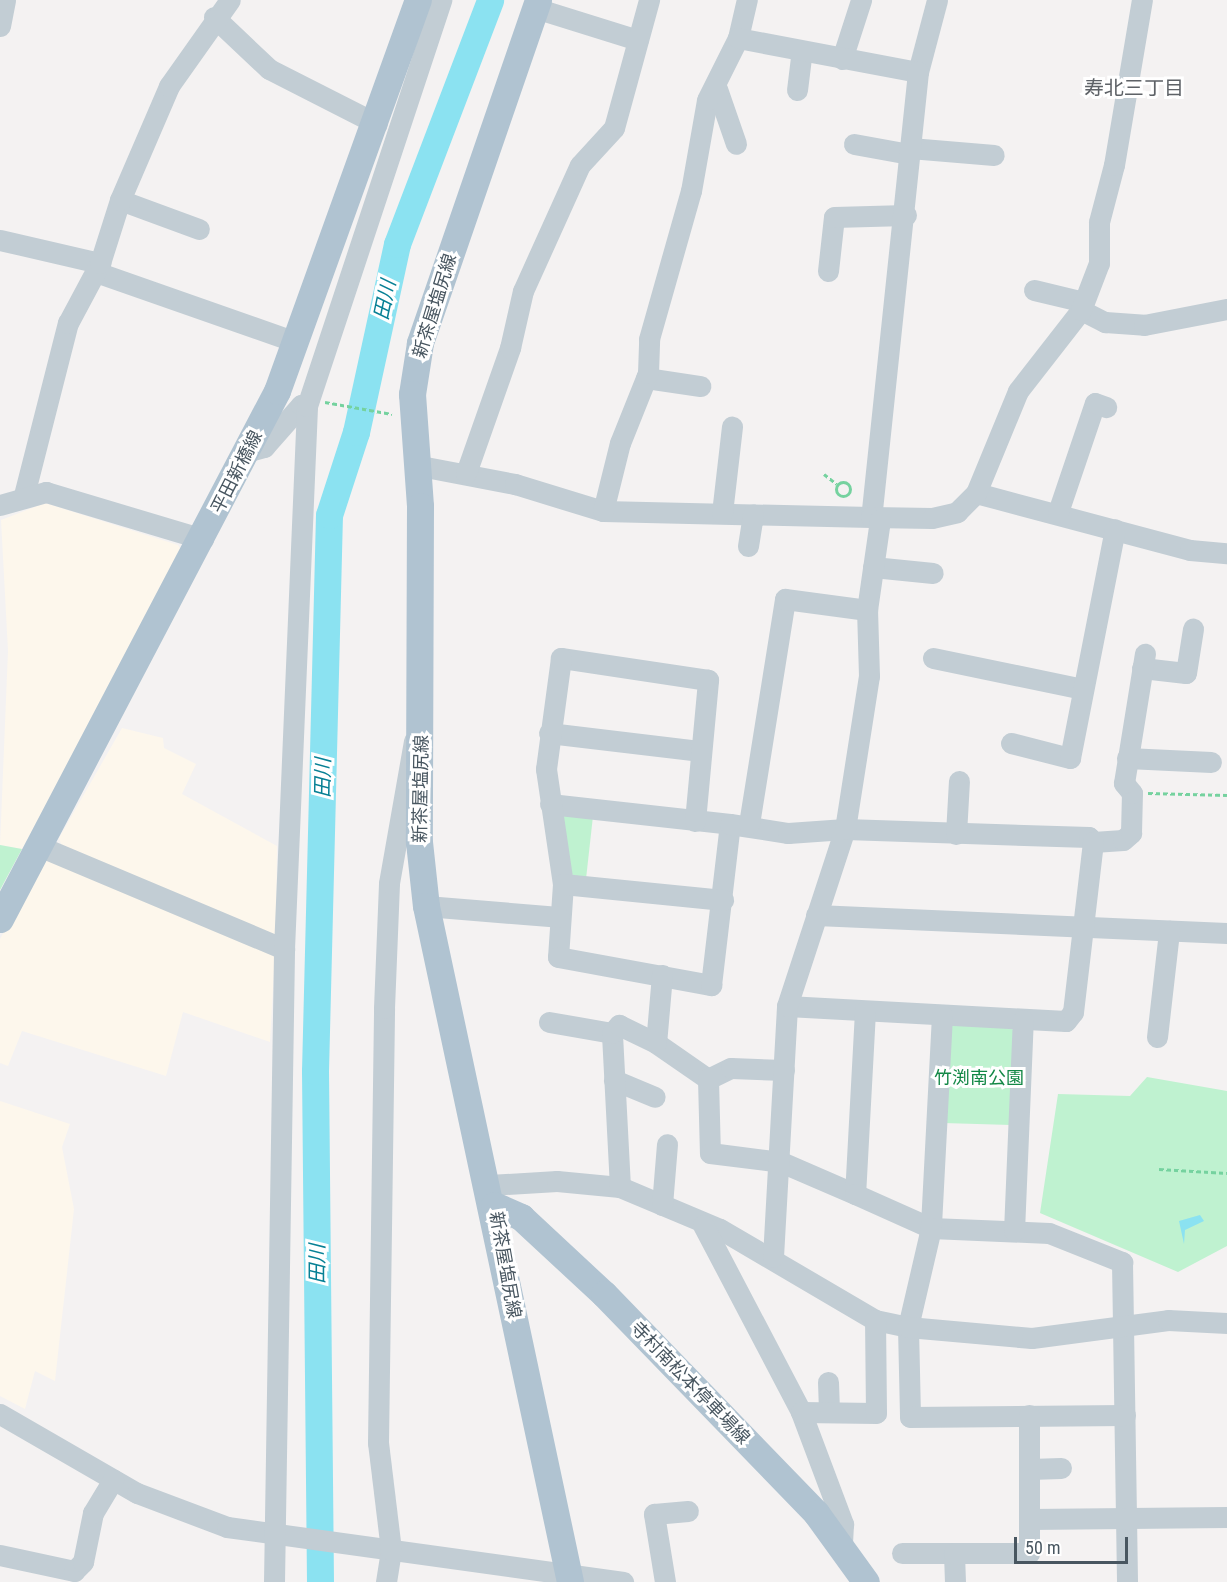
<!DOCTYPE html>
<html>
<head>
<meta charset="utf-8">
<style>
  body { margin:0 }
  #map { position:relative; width:1227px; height:1582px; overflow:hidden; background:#f4f2f2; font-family:"Roboto Condensed","Noto Sans JP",sans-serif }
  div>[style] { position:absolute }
  .commercial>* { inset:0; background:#fdf7ec }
  .green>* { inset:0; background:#bff2d0 }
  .water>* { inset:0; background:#8be2f1 }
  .river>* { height:27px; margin:-13.5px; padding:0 13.5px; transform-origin:13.5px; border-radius:13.5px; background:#8be2f1 }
  .path>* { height:3px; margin-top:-1.5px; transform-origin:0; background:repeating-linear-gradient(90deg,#75d29f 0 4.5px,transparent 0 7.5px) }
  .path>.ring { margin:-1.5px; padding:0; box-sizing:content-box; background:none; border:3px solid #75d29f; border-radius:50% }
  .minor>* { height:21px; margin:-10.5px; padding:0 10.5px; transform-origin:10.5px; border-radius:10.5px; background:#c2cdd4 }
  .major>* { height:27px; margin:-13.5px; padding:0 13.5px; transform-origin:13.5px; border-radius:13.5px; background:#b0c3d1 }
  span { translate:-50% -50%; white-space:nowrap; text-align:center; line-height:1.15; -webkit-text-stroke:6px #fff; paint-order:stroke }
  .street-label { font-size:18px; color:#485660 }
  .park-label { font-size:18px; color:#138846 }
  .neighbourhood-label { font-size:20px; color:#5e6267 }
  .water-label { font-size:20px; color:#078095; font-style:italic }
  .scale { position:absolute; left:1014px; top:1537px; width:114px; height:27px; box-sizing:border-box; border:3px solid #485660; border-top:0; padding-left:8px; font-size:18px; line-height:21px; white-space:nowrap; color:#485660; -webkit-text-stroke:4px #fff; paint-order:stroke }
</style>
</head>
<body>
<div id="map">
  <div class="commercial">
    <div style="clip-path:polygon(45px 503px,178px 545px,182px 552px,22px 849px,0 845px,8px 651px,1px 520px)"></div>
    <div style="clip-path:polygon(122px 728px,163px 738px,164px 748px,196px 764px,182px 794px,277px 846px,276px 937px,62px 847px,59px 838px)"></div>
    <div style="clip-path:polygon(46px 856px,275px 952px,270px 1042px,183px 1012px,166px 1076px,22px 1031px,8px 1066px,0 1063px,0 939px)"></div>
    <div style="clip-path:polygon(0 1101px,70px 1124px,62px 1147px,74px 1209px,55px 1381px,35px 1371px,25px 1409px,0 1396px)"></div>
  </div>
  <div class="green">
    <div style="clip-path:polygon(564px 813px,593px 816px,586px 879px,567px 873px,560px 819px)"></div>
    <div style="clip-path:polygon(0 845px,22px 849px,0 890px)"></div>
    <div style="clip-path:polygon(955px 1022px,1009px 1024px,1015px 1033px,1011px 1125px,943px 1123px,948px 1029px)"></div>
    <div style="clip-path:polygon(1147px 1077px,1227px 1091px,1227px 1246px,1178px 1272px,1040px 1213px,1058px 1094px,1130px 1096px)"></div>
  </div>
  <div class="water">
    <div style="clip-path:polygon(1200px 1215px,1204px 1221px,1185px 1230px,1184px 1244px,1179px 1221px)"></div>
  </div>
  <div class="river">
    <div style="left:320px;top:1582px;width:511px;rotate:-90.56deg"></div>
    <div style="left:315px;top:1071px;width:556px;rotate:-88.56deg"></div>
    <div style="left:329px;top:515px;width:87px;rotate:-72deg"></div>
    <div style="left:356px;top:432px;width:192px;rotate:-77.7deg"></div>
    <div style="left:397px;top:244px;width:261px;rotate:-69.1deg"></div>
  </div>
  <div class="path">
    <div style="left:325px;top:402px;width:68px;rotate:10.2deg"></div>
    <div style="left:824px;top:474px;width:16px;rotate:38deg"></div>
    <div class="ring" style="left:836px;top:482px;width:11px;height:11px"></div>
    <div style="left:1148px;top:793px;width:79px;rotate:1.5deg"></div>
    <div style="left:1159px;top:1169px;width:68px;rotate:3.4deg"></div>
  </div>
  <div class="minor">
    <div style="left:548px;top:12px;width:94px;rotate:17.3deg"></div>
    <div style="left:214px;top:17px;width:76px;rotate:43.4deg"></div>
    <div style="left:269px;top:69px;width:121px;rotate:27deg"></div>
    <div style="left:0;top:26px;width:26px;rotate:-79deg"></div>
    <div style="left:738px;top:38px;width:39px;rotate:-77deg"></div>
    <div style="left:842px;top:59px;width:62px;rotate:-72.1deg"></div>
    <div style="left:918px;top:72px;width:74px;rotate:-75.2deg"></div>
    <div style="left:717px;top:89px;width:58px;rotate:70.9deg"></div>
    <div style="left:797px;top:90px;width:39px;rotate:-83deg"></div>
    <div style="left:854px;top:144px;width:56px;rotate:10.3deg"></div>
    <div style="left:910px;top:148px;width:84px;rotate:4.8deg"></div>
    <div style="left:120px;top:200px;width:84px;rotate:20.2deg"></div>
    <div style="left:0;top:240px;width:103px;rotate:13deg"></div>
    <div style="left:828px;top:271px;width:54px;rotate:-83.7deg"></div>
    <div style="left:834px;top:217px;width:72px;rotate:-1.6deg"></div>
    <div style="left:96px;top:272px;width:212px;rotate:19.3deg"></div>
    <div style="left:1034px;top:290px;width:51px;rotate:13.5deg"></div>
    <div style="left:1081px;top:310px;width:27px;rotate:27deg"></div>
    <div style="left:1105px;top:322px;width:39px;rotate:4deg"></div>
    <div style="left:1144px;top:325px;width:85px;rotate:-10.9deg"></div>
    <div style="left:646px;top:378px;width:55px;rotate:8.4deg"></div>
    <div style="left:249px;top:451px;width:16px;rotate:-15deg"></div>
    <div style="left:264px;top:447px;width:56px;rotate:-48.6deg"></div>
    <div style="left:301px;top:405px;width:6px;rotate:9deg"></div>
    <div style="left:415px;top:465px;width:102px;rotate:10.8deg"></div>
    <div style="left:515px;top:484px;width:92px;rotate:17.1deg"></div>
    <div style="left:603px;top:511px;width:268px;rotate:1.3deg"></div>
    <div style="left:466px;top:473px;width:133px;rotate:-70.6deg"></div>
    <div style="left:510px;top:348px;width:58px;rotate:-77.2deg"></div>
    <div style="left:523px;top:291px;width:138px;rotate:-65.7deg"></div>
    <div style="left:580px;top:165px;width:50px;rotate:-47.4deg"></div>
    <div style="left:614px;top:128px;width:133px;rotate:-74.7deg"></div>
    <div style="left:976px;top:493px;width:221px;rotate:14.9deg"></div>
    <div style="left:1190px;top:550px;width:37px;rotate:5deg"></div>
    <div style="left:24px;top:495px;width:178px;rotate:-75.7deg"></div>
    <div style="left:68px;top:323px;width:68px;rotate:-61.9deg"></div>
    <div style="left:100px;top:263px;width:66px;rotate:-72.4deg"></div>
    <div style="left:120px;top:200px;width:124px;rotate:-66.7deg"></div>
    <div style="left:169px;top:86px;width:105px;rotate:-54.7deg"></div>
    <div style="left:0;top:505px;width:48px;rotate:-15.8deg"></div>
    <div style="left:46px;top:492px;width:164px;rotate:16.7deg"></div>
    <div style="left:603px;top:511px;width:70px;rotate:-76deg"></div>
    <div style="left:620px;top:443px;width:75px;rotate:-68.2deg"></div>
    <div style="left:648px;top:373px;width:34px;rotate:-88deg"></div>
    <div style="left:649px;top:339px;width:154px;rotate:-74.2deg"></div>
    <div style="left:691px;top:191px;width:92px;rotate:-80deg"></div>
    <div style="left:707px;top:100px;width:69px;rotate:-63.4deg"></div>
    <div style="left:738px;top:38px;width:183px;rotate:10.7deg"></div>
    <div style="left:918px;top:72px;width:447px;rotate:96deg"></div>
    <div style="left:871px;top:517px;width:61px;rotate:0.9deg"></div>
    <div style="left:932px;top:518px;width:26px;rotate:-13deg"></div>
    <div style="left:957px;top:512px;width:27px;rotate:-45deg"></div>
    <div style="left:976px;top:493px;width:110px;rotate:-67.6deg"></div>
    <div style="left:1018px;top:391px;width:103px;rotate:-52.1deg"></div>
    <div style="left:1081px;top:310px;width:50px;rotate:-69deg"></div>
    <div style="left:1099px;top:263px;width:41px;rotate:-90deg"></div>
    <div style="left:1099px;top:222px;width:59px;rotate:-75.3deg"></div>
    <div style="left:1114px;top:165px;width:167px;rotate:-80.4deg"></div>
    <div style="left:1058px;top:512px;width:115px;rotate:-71.3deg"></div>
    <div style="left:1095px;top:403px;width:12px;rotate:20deg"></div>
    <div style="left:722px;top:513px;width:87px;rotate:-83.4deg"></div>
    <div style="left:748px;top:546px;width:32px;rotate:-81deg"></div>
    <div style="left:873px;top:567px;width:60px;rotate:5.7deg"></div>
    <div style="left:933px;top:658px;width:153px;rotate:11.7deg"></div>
    <div style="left:1142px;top:668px;width:44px;rotate:6.5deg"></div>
    <div style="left:1186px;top:673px;width:45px;rotate:-81deg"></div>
    <div style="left:549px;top:733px;width:153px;rotate:6.8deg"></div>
    <div style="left:1011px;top:743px;width:61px;rotate:14.3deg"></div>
    <div style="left:1070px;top:758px;width:233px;rotate:-78.9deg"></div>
    <div style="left:1127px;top:758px;width:84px;rotate:2.7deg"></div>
    <div style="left:550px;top:804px;width:181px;rotate:6.3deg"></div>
    <div style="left:695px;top:821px;width:142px;rotate:-84.7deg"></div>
    <div style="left:708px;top:680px;width:149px;rotate:-171.5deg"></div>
    <div style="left:561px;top:658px;width:112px;rotate:97.7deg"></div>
    <div style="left:546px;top:769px;width:116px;rotate:81.6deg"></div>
    <div style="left:563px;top:884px;width:73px;rotate:93.9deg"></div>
    <div style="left:558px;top:957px;width:156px;rotate:10.4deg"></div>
    <div style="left:711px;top:985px;width:162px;rotate:-83.3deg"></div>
    <div style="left:730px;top:824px;width:59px;rotate:8.8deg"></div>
    <div style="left:788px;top:833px;width:57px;rotate:-4deg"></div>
    <div style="left:845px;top:829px;width:244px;rotate:1.9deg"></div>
    <div style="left:1089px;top:837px;width:6px;rotate:51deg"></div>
    <div style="left:749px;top:824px;width:228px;rotate:-80.9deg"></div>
    <div style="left:785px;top:599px;width:83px;rotate:7.6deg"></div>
    <div style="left:956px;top:834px;width:53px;rotate:-86.8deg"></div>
    <div style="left:1093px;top:842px;width:30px;rotate:-4deg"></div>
    <div style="left:1123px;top:840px;width:11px;rotate:-41deg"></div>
    <div style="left:1131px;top:833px;width:40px;rotate:-88.6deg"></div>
    <div style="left:1132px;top:793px;width:13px;rotate:-129deg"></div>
    <div style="left:1124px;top:783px;width:131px;rotate:-80.8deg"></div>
    <div style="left:39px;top:846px;width:266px;rotate:22.8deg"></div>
    <div style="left:563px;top:884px;width:161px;rotate:5.7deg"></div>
    <div style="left:426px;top:906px;width:133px;rotate:4.7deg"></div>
    <div style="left:816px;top:915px;width:411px;rotate:2.5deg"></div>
    <div style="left:662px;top:975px;width:68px;rotate:95deg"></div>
    <div style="left:656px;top:1043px;width:63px;rotate:34.7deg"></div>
    <div style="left:708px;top:1079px;width:74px;rotate:88.5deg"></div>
    <div style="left:710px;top:1153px;width:72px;rotate:7.2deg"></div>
    <div style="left:781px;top:1162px;width:81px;rotate:23.4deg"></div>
    <div style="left:787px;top:1006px;width:279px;rotate:3.1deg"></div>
    <div style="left:1066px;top:1021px;width:11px;rotate:-52deg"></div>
    <div style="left:1073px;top:1012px;width:171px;rotate:-83.3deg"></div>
    <div style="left:865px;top:1011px;width:183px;rotate:93.1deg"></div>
    <div style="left:855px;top:1194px;width:83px;rotate:24.1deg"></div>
    <div style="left:931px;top:1228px;width:118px;rotate:2.4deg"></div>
    <div style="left:1049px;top:1233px;width:79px;rotate:21.7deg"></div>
    <div style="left:1122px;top:1262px;width:320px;rotate:89.1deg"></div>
    <div style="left:942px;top:1015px;width:213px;rotate:93deg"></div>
    <div style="left:931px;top:1228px;width:102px;rotate:103.1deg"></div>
    <div style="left:908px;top:1327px;width:90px;rotate:88.7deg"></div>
    <div style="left:910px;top:1417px;width:215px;rotate:-0.5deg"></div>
    <div style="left:549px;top:1022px;width:64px;rotate:9.9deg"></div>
    <div style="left:1157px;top:1037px;width:107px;rotate:-83.5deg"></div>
    <div style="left:708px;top:1079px;width:25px;rotate:-26deg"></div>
    <div style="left:731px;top:1068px;width:53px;rotate:2.2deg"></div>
    <div style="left:614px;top:1080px;width:44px;rotate:22.5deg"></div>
    <div style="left:489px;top:1185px;width:68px;rotate:-3.4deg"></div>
    <div style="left:557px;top:1181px;width:63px;rotate:5.4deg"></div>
    <div style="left:620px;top:1187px;width:108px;rotate:22.8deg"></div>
    <div style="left:720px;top:1229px;width:180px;rotate:30.4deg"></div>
    <div style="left:875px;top:1320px;width:34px;rotate:12deg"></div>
    <div style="left:908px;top:1327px;width:124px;rotate:5.1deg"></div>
    <div style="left:1032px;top:1338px;width:137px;rotate:-7.5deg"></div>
    <div style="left:1168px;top:1320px;width:59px;rotate:2.9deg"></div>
    <div style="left:620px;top:1187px;width:154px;rotate:-93deg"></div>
    <div style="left:612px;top:1033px;width:11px;rotate:-49deg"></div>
    <div style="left:619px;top:1025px;width:41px;rotate:25.9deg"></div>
    <div style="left:662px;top:1205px;width:61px;rotate:-85.3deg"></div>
    <div style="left:703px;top:1225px;width:211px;rotate:62.3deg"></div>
    <div style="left:801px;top:1412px;width:120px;rotate:69.4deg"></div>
    <div style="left:843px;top:1524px;width:20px;rotate:93deg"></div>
    <div style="left:1014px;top:1231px;width:211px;rotate:-87.6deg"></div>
    <div style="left:773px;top:1257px;width:251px;rotate:-86.8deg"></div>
    <div style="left:787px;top:1006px;width:186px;rotate:-71.9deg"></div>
    <div style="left:845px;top:829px;width:155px;rotate:-81.1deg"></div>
    <div style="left:869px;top:676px;width:66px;rotate:-91.7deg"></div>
    <div style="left:867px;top:610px;width:91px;rotate:-81.8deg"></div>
    <div style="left:828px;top:1382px;width:30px;rotate:88deg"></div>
    <div style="left:801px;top:1412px;width:75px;rotate:0.8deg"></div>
    <div style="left:876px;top:1413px;width:93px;rotate:-90.6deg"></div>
    <div style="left:0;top:1414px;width:158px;rotate:30deg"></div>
    <div style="left:137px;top:1493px;width:96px;rotate:20.7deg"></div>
    <div style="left:227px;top:1527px;width:400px;rotate:7.9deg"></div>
    <div style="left:1030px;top:1469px;width:31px;rotate:-2deg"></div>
    <div style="left:1030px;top:1519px;width:197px;rotate:-0.6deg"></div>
    <div style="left:902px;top:1553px;width:52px"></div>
    <div style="left:0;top:1555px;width:76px;rotate:12.2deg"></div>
    <div style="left:74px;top:1571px;width:13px;rotate:-45deg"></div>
    <div style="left:83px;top:1562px;width:50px;rotate:-78.5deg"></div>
    <div style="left:93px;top:1513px;width:39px;rotate:-59deg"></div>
    <div style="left:274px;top:1582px;width:633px;rotate:-89.09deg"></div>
    <div style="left:284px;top:949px;width:543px;rotate:-87.57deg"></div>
    <div style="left:307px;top:406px;width:428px;rotate:-71.7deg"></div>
    <div style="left:386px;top:1582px;width:32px;rotate:-81deg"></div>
    <div style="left:391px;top:1550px;width:108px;rotate:-96.9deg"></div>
    <div style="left:378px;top:1443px;width:435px;rotate:-89.2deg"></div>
    <div style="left:384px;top:1008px;width:125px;rotate:-87.7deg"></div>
    <div style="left:389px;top:883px;width:144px;rotate:-80deg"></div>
    <div style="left:665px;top:1582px;width:69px;rotate:-99.2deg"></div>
    <div style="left:654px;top:1514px;width:34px;rotate:-5deg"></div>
    <div style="left:955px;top:1582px;width:29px;rotate:-92deg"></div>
    <div style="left:954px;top:1553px;width:75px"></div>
    <div style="left:1029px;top:1553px;width:138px;rotate:-90deg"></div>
  </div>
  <div class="major">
    <div style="left:538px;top:0;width:363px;rotate:109deg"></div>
    <div style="left:420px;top:343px;width:52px;rotate:98.9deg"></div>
    <div style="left:412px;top:394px;width:112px;rotate:85.9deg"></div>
    <div style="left:420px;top:506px;width:336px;rotate:90.2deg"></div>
    <div style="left:419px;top:842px;width:64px;rotate:83.8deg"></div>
    <div style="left:426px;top:906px;width:691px;rotate:77.97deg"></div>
    <div style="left:0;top:919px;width:596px;rotate:-62.32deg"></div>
    <div style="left:277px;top:391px;width:416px;rotate:-70.2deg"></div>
    <div style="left:494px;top:1205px;width:30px;rotate:24deg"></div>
    <div style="left:521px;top:1217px;width:113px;rotate:42.9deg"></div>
    <div style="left:604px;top:1294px;width:305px;rotate:45.9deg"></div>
    <div style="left:816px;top:1513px;width:85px;rotate:54.1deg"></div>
  </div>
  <div class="street-label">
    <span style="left:435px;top:306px;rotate:-73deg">新茶屋塩尻線</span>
    <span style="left:237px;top:472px;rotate:-63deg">平田新橋線</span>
    <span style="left:421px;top:789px;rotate:-89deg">新茶屋塩尻線</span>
    <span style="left:505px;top:1265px;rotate:80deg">新茶屋塩尻線</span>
    <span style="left:690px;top:1383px;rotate:46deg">寺村南松本停車場線</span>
  </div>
  <div class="park-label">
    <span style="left:979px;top:1078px">竹渕南公園</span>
  </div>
  <div class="neighbourhood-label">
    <span style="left:1134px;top:88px">寿北三丁目</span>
  </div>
  <div class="water-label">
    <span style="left:385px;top:300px;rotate:-78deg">田川</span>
    <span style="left:323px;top:778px;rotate:-89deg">田川</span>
    <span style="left:317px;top:1264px;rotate:-90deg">田川</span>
  </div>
  <div class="scale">50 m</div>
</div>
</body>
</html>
